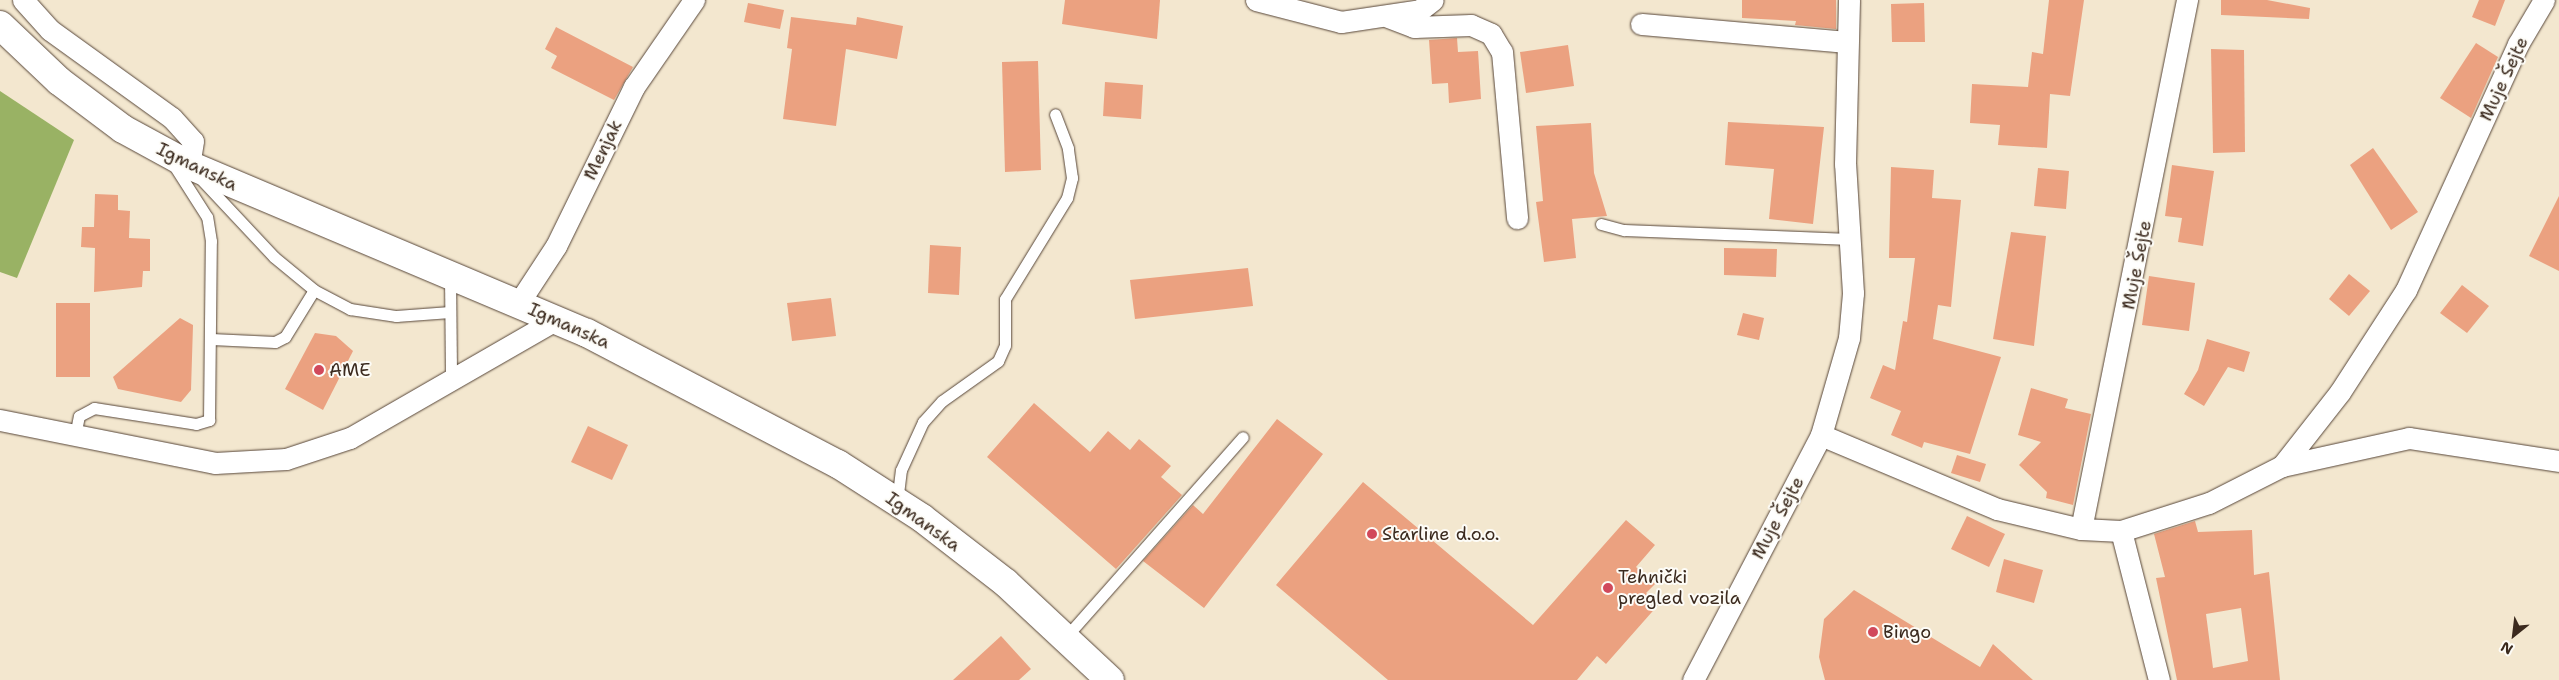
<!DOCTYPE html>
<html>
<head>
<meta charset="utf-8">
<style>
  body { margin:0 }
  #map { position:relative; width:2559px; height:680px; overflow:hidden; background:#f3e7cf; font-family:"Shantell Sans",sans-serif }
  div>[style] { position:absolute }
  .forest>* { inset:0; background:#99b264 }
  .building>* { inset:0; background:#eba180 }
  .roads { filter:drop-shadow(0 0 1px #574639) drop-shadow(0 0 1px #574639) }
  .lane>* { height:11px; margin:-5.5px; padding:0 5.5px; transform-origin:5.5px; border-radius:5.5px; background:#fff }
  .street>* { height:21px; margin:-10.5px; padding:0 10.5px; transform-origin:10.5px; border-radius:10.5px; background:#fff }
  .primary>* { height:28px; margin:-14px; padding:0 14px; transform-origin:14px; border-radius:14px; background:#fff }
  .dots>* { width:14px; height:14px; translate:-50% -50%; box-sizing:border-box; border:2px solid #fdfcf7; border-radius:50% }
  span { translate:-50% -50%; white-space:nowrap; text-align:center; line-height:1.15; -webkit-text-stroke:4px #fdfcf7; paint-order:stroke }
  .street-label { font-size:18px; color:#3b2a1e }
  .poi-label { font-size:18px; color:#3b2a1e }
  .left { translate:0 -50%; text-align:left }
  .north { position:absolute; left:2489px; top:610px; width:50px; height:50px; -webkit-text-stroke:4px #fdfcf7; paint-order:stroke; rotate:209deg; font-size:14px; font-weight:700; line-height:20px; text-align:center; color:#3b2a1e }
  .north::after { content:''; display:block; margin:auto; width:18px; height:22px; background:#3b2a1e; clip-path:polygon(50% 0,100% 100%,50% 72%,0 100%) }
</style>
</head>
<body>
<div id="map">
  <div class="forest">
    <div style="clip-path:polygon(0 91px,74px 140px,17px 278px,0 272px)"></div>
  </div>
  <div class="building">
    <div style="clip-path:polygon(1065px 0,1160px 0,1157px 39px,1062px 24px)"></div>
    <div style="clip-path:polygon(1742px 0,1836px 0,1836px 29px,1795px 25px,1796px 21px,1742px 18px)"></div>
    <div style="clip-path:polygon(2049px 0,2084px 0,2070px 96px,2050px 94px,2047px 148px,1998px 145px,2000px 125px,1970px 123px,1972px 84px,2028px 87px,2032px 52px,2043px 54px)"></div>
    <div style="clip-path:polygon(2221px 0,2267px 0,2310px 8px,2309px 19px,2221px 15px)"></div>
    <div style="clip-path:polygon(2479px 0,2505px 0,2495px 26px,2472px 17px)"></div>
    <div style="clip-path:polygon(748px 3px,784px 10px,780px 29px,744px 22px)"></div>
    <div style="clip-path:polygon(1924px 3px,1925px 42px,1892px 42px,1891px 4px)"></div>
    <div style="clip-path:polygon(791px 17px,856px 25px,857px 17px,903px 26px,897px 59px,846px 49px,836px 126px,783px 119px,792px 49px,787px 48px)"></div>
    <div style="clip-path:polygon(556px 27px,633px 67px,614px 100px,551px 68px,557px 56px,545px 49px)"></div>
    <div style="clip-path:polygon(1457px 38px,1458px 52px,1478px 51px,1481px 99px,1449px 103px,1448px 83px,1432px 84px,1429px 40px)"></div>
    <div style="clip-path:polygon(2476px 43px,2498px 57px,2471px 118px,2440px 98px)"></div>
    <div style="clip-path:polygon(1568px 45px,1574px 86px,1526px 93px,1520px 52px)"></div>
    <div style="clip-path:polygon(2211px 49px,2244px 50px,2245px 152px,2213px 153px)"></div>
    <div style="clip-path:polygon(1038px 61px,1041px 170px,1005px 172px,1002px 62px)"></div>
    <div style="clip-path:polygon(1105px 82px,1143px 85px,1141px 119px,1103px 116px)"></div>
    <div style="clip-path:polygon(1728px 122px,1824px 127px,1813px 224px,1769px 219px,1774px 169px,1725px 165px)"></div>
    <div style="clip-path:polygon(1591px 123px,1594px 173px,1607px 216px,1572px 219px,1576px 258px,1544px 262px,1536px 202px,1543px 201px,1536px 126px)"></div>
    <div style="clip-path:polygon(2373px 148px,2418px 212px,2391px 230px,2350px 165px)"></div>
    <div style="clip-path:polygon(2172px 165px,2214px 171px,2203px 246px,2178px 242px,2182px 218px,2165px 216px)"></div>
    <div style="clip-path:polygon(1891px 167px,1934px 170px,1932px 198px,1961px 200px,1951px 307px,1938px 305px,1933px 339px,2001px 357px,1970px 454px,1924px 442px,1922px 448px,1891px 435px,1901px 411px,1870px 398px,1883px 365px,1895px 370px,1903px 321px,1907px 322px,1915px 258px,1889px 258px)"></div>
    <div style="clip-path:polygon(2038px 168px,2069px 171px,2066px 209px,2034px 206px)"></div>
    <div style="clip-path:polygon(95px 194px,118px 195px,118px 210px,130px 211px,129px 238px,150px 239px,150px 271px,143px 271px,142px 287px,94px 292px,95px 248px,81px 247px,82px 227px,94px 227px)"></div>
    <div style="clip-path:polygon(2559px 196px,2559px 271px,2529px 256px)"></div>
    <div style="clip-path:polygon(2011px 232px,2046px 236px,2034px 346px,1993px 339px)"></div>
    <div style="clip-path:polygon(930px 245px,961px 247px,959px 295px,928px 293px)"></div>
    <div style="clip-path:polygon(1724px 248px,1777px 249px,1776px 277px,1724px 275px)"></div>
    <div style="clip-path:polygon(1248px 268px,1253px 306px,1135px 319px,1130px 280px)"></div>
    <div style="clip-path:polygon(2349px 274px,2370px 291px,2349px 316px,2329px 299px)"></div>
    <div style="clip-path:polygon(2149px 276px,2195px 283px,2189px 331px,2142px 325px)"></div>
    <div style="clip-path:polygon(2462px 285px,2489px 306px,2467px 333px,2440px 313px)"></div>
    <div style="clip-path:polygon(831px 298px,836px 336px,792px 341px,787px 303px)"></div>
    <div style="clip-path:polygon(56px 303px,90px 303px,90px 377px,56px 377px)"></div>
    <div style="clip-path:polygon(1743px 313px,1764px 318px,1759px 340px,1737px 335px)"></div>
    <div style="clip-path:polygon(180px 318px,193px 325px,191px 390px,181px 402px,118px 389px,113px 377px)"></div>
    <div style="clip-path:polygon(315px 333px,336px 336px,353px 351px,323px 410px,285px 389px)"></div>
    <div style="clip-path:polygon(2207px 339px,2250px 352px,2244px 372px,2228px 367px,2204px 406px,2184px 394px,2198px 370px)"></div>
    <div style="clip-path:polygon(2031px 388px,2068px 399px,2065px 408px,2091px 414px,2073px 505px,2046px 498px,2047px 492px,2019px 465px,2041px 442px,2018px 435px)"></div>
    <div style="clip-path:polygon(1034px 403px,1090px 452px,1108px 431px,1130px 450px,1139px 439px,1171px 466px,1161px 477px,1182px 495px,1116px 569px,987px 457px)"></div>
    <div style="clip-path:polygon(1277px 419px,1323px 454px,1204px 608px,1143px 561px,1193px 505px,1203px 514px)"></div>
    <div style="clip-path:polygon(588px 426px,628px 445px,612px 480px,571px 462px)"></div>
    <div style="clip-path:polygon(1957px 455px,1986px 464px,1980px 482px,1951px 473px)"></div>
    <div style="clip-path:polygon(1363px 482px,1533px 625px,1626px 520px,1655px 545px,1636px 567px,1655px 584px,1646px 593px,1659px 604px,1606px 664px,1597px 656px,1577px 680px,1388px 680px,1276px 585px)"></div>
    <div style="clip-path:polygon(1967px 516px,2005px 534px,1989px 567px,1951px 549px)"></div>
    <div style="clip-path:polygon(evenodd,2195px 521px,2198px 532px,2252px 530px,2254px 575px,2269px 572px,2280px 680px,2177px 680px,2156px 578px,2165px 577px,2154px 534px,2195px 521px,2241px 608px,2248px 661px,2213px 668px,2206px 614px,2241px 608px)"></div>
    <div style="clip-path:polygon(2004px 559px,2043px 570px,2034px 603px,1996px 592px)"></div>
    <div style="clip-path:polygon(1854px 590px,1980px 667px,1993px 644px,2033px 680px,1825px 680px,1819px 657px,1824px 619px)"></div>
    <div style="clip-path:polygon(1001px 636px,1031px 669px,1019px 680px,953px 680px)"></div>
  </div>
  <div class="roads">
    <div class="lane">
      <div style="left:200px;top:178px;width:108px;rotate:46.9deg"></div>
      <div style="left:274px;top:257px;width:52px;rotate:39.5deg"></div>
      <div style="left:314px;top:290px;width:41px;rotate:27.8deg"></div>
      <div style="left:350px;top:309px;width:47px;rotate:8.7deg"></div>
      <div style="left:396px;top:316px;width:54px;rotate:-4.2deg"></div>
      <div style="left:1601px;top:224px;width:24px;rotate:15deg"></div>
      <div style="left:1624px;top:230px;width:226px;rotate:2.3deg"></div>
      <div style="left:450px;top:277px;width:104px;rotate:89.4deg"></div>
      <div style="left:211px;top:339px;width:64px;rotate:2.7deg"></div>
      <div style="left:275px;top:342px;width:11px;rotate:-27deg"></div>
      <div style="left:285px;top:337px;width:55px;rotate:-58.3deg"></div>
      <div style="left:75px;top:436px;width:20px;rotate:-79deg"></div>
      <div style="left:79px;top:416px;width:17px;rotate:-28deg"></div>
      <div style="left:94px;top:408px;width:103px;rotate:8.9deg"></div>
      <div style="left:196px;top:424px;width:14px;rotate:-17deg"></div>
      <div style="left:209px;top:420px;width:179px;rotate:-89.4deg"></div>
      <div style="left:211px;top:241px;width:24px;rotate:-99deg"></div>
      <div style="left:207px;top:217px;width:59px;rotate:-122.6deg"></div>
      <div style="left:897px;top:502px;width:32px;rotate:-83deg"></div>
      <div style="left:901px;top:470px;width:53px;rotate:-65.4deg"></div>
      <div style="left:923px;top:422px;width:28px;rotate:-48deg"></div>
      <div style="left:942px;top:401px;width:69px;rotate:-35.5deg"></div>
      <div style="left:998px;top:361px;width:17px;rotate:-66deg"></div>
      <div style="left:1005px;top:345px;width:46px;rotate:-90deg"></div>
      <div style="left:1005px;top:299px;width:119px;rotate:-58.5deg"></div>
      <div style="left:1067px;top:198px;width:21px;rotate:-76deg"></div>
      <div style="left:1072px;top:178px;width:30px;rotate:-98deg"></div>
      <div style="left:1068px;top:148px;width:36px;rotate:-111deg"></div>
      <div style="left:1065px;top:638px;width:268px;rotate:-48.5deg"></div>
    </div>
    <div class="street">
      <div style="left:23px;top:0;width:40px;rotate:48deg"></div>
      <div style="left:50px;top:30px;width:150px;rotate:35.8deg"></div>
      <div style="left:172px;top:118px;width:31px;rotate:48deg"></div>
      <div style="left:193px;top:141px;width:24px;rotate:99deg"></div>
      <div style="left:1256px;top:0;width:88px;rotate:14.5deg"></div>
      <div style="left:1341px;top:22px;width:80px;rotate:-8.6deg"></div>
      <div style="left:1420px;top:10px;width:16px;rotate:-38deg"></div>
      <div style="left:1388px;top:17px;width:28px;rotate:21deg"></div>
      <div style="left:1414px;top:27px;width:57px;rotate:-2deg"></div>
      <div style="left:1471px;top:25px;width:22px;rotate:24deg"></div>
      <div style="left:1491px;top:34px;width:21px;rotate:59deg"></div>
      <div style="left:1502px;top:52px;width:167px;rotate:84.8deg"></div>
      <div style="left:1641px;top:24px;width:205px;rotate:5deg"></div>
      <div style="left:518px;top:304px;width:69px;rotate:-56.8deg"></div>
      <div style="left:556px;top:246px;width:177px;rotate:-63.9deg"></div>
      <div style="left:634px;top:87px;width:106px;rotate:-55.4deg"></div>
      <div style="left:0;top:420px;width:219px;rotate:11.3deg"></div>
      <div style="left:215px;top:463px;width:71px;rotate:-3.2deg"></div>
      <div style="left:286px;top:459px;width:67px;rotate:-18.2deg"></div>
      <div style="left:350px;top:438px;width:237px;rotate:-29.9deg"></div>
      <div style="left:1821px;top:435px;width:191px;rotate:22.8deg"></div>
      <div style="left:1997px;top:509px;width:86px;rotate:13.4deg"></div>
      <div style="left:2081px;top:529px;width:40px;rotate:2.9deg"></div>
      <div style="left:2121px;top:531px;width:92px;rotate:-17.7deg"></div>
      <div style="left:2209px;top:503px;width:82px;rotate:-26.9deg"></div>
      <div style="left:2282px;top:466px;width:94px;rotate:-51.9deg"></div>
      <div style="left:2340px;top:392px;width:121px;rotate:-57.1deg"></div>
      <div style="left:2406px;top:290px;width:270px;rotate:-65.5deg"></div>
      <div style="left:2518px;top:44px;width:51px;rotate:-59.4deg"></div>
      <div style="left:2282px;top:466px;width:130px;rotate:-12.4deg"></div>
      <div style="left:2409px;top:438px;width:152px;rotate:8.7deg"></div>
      <div style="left:2081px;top:529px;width:540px;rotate:-78.67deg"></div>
      <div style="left:2121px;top:531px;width:154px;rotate:75.7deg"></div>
      <div style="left:1693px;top:680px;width:276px;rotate:-62.4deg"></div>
      <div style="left:1821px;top:435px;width:101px;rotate:-73.9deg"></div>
      <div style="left:1849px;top:338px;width:45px;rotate:-84.9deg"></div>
      <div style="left:1853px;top:293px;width:129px;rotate:-93.5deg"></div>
      <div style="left:1845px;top:164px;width:164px;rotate:-88.6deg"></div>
    </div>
    <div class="primary">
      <div style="left:0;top:25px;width:81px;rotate:43.5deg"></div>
      <div style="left:59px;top:81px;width:80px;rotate:36.9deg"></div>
      <div style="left:123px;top:129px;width:75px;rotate:28.6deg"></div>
      <div style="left:189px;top:165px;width:432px;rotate:22.9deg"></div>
      <div style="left:587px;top:333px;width:283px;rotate:27.6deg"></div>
      <div style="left:838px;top:464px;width:100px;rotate:32.7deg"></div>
      <div style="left:922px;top:518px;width:106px;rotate:37.7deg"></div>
      <div style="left:1006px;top:583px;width:142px;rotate:43deg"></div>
    </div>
  </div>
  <div class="dots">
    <div style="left:319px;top:370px;background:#d1495b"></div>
    <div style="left:1372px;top:534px;background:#d1495b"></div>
    <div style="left:1608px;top:588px;background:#d1495b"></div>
    <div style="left:1873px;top:632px;background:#d1495b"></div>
  </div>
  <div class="street-label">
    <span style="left:2504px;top:79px;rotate:-65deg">Muje Šejte</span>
    <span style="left:603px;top:150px;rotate:-64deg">Menjak</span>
    <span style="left:197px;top:167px;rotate:26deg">Igmanska</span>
    <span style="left:2137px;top:265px;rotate:-79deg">Muje Šejte</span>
    <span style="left:569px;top:326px;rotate:24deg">Igmanska</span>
    <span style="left:1778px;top:518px;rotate:-62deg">Muje Šejte</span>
    <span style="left:923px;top:522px;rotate:36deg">Igmanska</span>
  </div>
  <div class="poi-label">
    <span class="left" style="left:329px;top:370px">AME</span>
    <span class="left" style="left:1382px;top:534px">Starline d.o.o.</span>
    <span class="left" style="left:1618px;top:588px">Tehnički<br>pregled vozila</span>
    <span class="left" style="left:1883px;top:632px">Bingo</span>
  </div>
  <div class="north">N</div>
</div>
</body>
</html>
